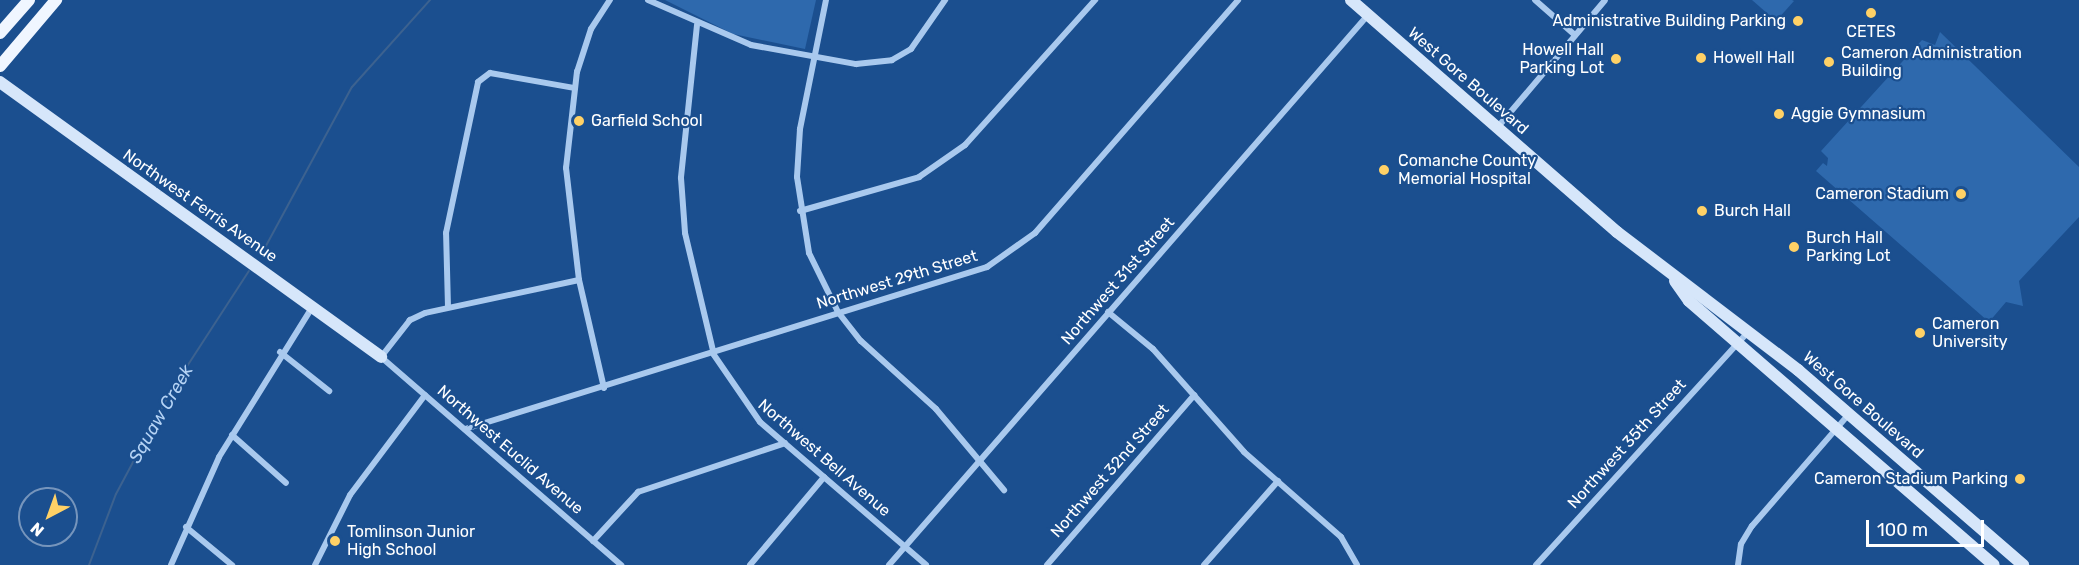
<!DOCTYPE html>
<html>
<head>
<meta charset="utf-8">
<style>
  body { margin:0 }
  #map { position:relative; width:2079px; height:565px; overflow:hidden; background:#1b4f8f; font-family:Rubik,sans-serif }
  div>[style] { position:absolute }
  .green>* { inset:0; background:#2e69ad }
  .stream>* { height:2px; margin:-1px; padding:0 1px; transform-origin:1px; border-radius:1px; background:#3c6290 }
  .street>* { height:6px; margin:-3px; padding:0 3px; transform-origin:3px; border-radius:3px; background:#a9c9ee }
  .secondary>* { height:12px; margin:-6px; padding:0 6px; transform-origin:6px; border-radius:6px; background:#d6e6fa }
  .primary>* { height:12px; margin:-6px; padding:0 6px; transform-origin:6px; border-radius:6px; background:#f0f6ff }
  .dots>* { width:16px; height:16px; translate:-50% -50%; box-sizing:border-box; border:3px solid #1b4f8f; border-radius:50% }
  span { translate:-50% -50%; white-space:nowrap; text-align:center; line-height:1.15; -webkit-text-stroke:4.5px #1b4f8f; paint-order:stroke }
  .poi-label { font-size:16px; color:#fff }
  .right { translate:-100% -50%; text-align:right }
  .left { translate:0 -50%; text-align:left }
  .street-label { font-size:16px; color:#fff }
  .water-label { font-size:18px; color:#b5d3f5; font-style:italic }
  .north { position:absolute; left:18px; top:487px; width:60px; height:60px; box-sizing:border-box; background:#1b4f8f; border:2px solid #7695bc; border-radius:50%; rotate:221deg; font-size:16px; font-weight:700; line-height:24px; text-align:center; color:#fff }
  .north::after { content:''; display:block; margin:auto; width:21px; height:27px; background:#ffd166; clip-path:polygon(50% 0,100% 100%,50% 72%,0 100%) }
  .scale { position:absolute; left:1866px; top:520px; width:118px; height:27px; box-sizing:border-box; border:3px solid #fff; border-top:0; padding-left:8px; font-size:18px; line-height:21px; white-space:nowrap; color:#fff; -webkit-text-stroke:4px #1b4f8f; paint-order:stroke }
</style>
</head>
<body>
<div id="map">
  <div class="green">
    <div style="clip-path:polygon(665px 0,816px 0,805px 49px,733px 34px)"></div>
    <div style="clip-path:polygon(1752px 0,1792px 0,1794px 1px,1776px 21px)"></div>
    <div style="clip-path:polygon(1940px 32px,2079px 167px,2079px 217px,2019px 281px,2023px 306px,2006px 302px,1989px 322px,1816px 171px,1823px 163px,1827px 166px,1828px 158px,1821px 151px,1922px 40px,1935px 45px)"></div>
  </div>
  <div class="stream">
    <div style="left:261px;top:255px;width:191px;rotate:-61.6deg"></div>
    <div style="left:352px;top:87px;width:117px;rotate:-48.1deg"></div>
    <div style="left:89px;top:565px;width:76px;rotate:-69.2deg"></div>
    <div style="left:116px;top:494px;width:117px;rotate:-61.9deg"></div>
    <div style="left:171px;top:391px;width:143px;rotate:-57deg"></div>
  </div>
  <div class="street">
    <div style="left:648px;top:0;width:112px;rotate:23.6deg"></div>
    <div style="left:751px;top:45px;width:107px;rotate:10.3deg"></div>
    <div style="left:856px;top:64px;width:36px;rotate:-6deg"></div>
    <div style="left:892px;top:60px;width:22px;rotate:-30deg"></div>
    <div style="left:911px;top:49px;width:60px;rotate:-55.2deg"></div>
    <div style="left:826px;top:0;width:132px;rotate:101.4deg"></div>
    <div style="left:800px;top:129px;width:48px;rotate:93.6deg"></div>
    <div style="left:797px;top:177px;width:77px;rotate:81deg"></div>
    <div style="left:809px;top:253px;width:66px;rotate:63.8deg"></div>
    <div style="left:838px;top:312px;width:37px;rotate:52deg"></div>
    <div style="left:861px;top:341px;width:101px;rotate:42.2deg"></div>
    <div style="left:936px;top:409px;width:106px;rotate:50deg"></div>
    <div style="left:1535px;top:0;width:53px;rotate:41.2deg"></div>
    <div style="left:697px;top:25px;width:154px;rotate:96deg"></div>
    <div style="left:681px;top:178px;width:55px;rotate:85.8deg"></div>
    <div style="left:685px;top:233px;width:125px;rotate:76.6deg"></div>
    <div style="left:714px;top:355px;width:81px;rotate:55.5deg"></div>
    <div style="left:760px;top:422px;width:219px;rotate:40.7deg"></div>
    <div style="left:1497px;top:128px;width:167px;rotate:-49.8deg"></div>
    <div style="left:800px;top:211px;width:124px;rotate:-15.9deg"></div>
    <div style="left:919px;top:177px;width:56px;rotate:-34.8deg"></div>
    <div style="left:965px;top:145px;width:195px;rotate:-48.1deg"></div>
    <div style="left:579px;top:280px;width:157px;rotate:167.9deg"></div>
    <div style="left:425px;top:313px;width:17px;rotate:155deg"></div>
    <div style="left:410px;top:320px;width:47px;rotate:128.1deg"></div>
    <div style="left:381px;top:357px;width:318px;rotate:40.9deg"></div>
    <div style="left:448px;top:307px;width:74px;rotate:-91.5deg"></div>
    <div style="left:446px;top:233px;width:154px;rotate:-78deg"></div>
    <div style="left:478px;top:82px;width:15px;rotate:-37deg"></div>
    <div style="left:490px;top:73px;width:85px;rotate:10.1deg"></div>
    <div style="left:1108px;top:312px;width:58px;rotate:39.4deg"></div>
    <div style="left:1153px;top:349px;width:137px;rotate:48.5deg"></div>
    <div style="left:1244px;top:452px;width:129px;rotate:41.2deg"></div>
    <div style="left:1341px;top:537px;width:32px;rotate:60deg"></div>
    <div style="left:280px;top:352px;width:63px;rotate:38.5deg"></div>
    <div style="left:604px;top:388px;width:111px;rotate:-103deg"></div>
    <div style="left:579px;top:280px;width:113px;rotate:-96.6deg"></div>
    <div style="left:566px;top:168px;width:97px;rotate:-83.5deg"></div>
    <div style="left:577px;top:72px;width:45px;rotate:-72deg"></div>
    <div style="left:591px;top:29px;width:35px;rotate:-57deg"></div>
    <div style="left:465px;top:429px;width:547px;rotate:-17.24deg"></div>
    <div style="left:987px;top:267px;width:59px;rotate:-35.3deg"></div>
    <div style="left:1035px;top:233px;width:309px;rotate:-48.9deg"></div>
    <div style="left:232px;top:435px;width:72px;rotate:41.6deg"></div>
    <div style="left:186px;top:527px;width:60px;rotate:39.6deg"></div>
    <div style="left:593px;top:541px;width:67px;rotate:-47.4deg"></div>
    <div style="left:638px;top:492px;width:155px;rotate:-18.4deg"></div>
    <div style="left:171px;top:565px;width:118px;rotate:-66deg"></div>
    <div style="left:219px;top:457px;width:178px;rotate:-58.1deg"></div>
    <div style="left:315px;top:565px;width:78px;rotate:-63.4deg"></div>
    <div style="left:350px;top:495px;width:125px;rotate:-53.1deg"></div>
    <div style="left:750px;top:565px;width:115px;rotate:-49.9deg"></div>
    <div style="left:889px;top:565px;width:729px;rotate:-48.95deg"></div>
    <div style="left:1047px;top:565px;width:225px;rotate:-49.1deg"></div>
    <div style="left:1204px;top:565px;width:112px;rotate:-48.6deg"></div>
    <div style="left:1536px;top:565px;width:315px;rotate:-47.7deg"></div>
    <div style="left:1738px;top:565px;width:21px;rotate:-82deg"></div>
    <div style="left:1741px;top:544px;width:21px;rotate:-59deg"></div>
    <div style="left:1752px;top:526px;width:148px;rotate:-49.1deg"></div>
  </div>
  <div class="secondary">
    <div style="left:1351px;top:0;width:353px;rotate:41.1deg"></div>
    <div style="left:1617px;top:232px;width:228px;rotate:37.3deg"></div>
    <div style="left:1798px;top:370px;width:298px;rotate:40.9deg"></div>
    <div style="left:0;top:82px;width:470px;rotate:35.8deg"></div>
    <div style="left:1675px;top:281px;width:24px;rotate:55deg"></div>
    <div style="left:1689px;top:301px;width:403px;rotate:40.9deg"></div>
  </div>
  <div class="primary">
    <div style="left:0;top:33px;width:44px;rotate:-48.7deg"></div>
    <div style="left:0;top:66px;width:87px;rotate:-49.7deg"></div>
  </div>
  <div class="dots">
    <div style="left:1871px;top:13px;background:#ffd166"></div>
    <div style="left:1798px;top:21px;background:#ffd166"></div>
    <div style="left:1701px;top:58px;background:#ffd166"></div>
    <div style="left:1616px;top:59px;background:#ffd166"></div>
    <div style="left:1829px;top:62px;background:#ffd166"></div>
    <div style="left:1779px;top:114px;background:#ffd166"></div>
    <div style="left:579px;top:121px;background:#ffd166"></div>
    <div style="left:1384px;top:170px;background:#ffd166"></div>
    <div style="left:1961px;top:194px;background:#ffd166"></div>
    <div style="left:1702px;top:211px;background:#ffd166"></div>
    <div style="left:1794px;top:247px;background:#ffd166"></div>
    <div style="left:1920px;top:333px;background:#ffd166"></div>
    <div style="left:2020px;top:479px;background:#ffd166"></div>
    <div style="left:335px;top:541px;background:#ffd166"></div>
  </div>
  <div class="poi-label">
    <span class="right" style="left:1786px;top:21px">Administrative Building Parking</span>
    <span style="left:1871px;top:32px">CETES</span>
    <span class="right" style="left:1604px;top:59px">Howell Hall<br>Parking Lot</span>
    <span class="left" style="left:1841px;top:62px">Cameron Administration<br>Building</span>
    <span class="left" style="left:1713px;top:58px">Howell Hall</span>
    <span class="left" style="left:1791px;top:114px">Aggie Gymnasium</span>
    <span class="left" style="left:591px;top:121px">Garfield School</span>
    <span class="left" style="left:1398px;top:170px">Comanche County<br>Memorial Hospital</span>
    <span class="right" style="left:1949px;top:194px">Cameron Stadium</span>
    <span class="left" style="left:1714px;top:211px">Burch Hall</span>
    <span class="left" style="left:1806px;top:247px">Burch Hall<br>Parking Lot</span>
    <span class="left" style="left:1932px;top:333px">Cameron<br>University</span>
    <span class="right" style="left:2008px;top:479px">Cameron Stadium Parking</span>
    <span class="left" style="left:347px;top:541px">Tomlinson Junior<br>High School</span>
  </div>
  <div class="street-label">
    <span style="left:1468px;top:81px;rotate:41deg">West Gore Boulevard</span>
    <span style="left:200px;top:206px;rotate:35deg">Northwest Ferris Avenue</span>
    <span style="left:897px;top:280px;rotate:-17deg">Northwest 29th Street</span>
    <span style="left:1118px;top:281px;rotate:-49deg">Northwest 31st Street</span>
    <span style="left:1863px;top:405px;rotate:41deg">West Gore Boulevard</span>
    <span style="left:1627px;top:444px;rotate:-48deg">Northwest 35th Street</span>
    <span style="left:510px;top:450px;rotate:41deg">Northwest Euclid Avenue</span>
    <span style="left:824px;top:458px;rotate:41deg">Northwest Bell Avenue</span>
    <span style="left:1110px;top:471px;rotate:-49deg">Northwest 32nd Street</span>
  </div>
  <div class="water-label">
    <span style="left:161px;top:414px;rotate:-60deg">Squaw Creek</span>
  </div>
  <div class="north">N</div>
  <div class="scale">100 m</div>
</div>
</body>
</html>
